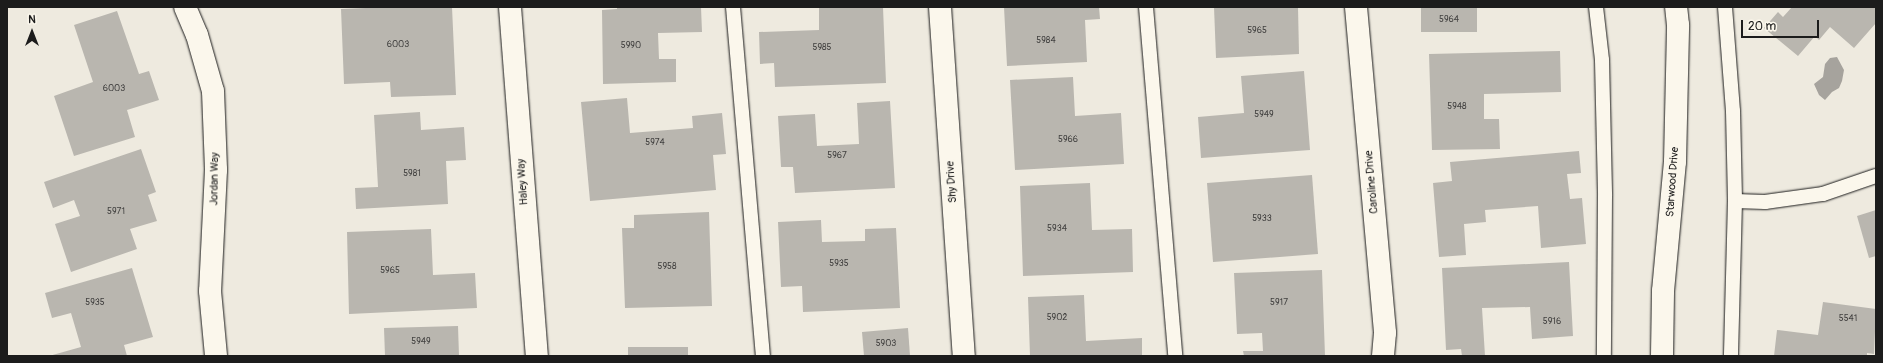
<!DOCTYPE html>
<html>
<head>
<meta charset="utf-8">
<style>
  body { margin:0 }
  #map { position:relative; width:1883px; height:363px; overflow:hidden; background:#eeeadf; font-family:Pangolin,sans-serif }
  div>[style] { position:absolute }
  .water>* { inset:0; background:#a6a39d }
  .building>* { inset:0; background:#b9b6af }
  .roads { filter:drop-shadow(0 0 1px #1c1c1c) drop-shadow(0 0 1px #1c1c1c) }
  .lane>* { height:14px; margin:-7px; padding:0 7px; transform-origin:7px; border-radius:7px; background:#fbf7ec }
  .street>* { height:22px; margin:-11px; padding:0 11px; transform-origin:11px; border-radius:11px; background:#fbf7ec }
  .secondary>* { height:22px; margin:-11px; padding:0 11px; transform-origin:11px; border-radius:11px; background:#fbf7ec }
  span { translate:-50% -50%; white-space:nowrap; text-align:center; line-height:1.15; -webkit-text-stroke:3px #fbf7ec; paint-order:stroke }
  .number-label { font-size:9px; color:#434241 }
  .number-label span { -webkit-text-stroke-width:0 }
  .street-label { font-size:11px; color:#1c1c1c }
  .frame { position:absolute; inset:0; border:8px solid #1c1c1c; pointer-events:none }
  .north { position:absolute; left:12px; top:12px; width:40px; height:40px; -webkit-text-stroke:3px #fbf7ec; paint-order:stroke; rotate:0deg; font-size:11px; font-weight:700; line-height:16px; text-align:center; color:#1c1c1c }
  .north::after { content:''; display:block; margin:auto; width:14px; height:18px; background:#1c1c1c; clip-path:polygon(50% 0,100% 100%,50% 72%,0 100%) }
  .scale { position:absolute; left:1741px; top:20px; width:78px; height:18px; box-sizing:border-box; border:2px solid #1c1c1c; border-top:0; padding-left:5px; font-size:12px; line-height:14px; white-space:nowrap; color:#1c1c1c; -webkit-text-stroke:3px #fbf7ec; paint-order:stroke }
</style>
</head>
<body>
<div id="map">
  <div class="water">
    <div style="clip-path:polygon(1837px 57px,1844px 70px,1842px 81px,1839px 88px,1832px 92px,1825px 100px,1819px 95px,1814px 84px,1823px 77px,1825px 64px,1830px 58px)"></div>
  </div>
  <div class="building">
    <div style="clip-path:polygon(390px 7px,452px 7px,456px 95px,391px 97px,390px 82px,344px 84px,341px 9px)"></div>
    <div style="clip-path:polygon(617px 7px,701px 7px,702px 32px,658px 33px,659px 59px,676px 59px,676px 82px,603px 84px,602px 10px,617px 9px)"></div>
    <div style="clip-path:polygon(819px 7px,883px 7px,886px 83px,775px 87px,774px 63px,760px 64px,759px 32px,819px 30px)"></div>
    <div style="clip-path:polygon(1004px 7px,1099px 7px,1100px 19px,1085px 20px,1087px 62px,1007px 66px)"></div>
    <div style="clip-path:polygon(1214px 7px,1298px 7px,1299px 54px,1216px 58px)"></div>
    <div style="clip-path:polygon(1421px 7px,1477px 7px,1477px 32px,1421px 32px)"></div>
    <div style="clip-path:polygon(1792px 7px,1876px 7px,1876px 23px,1854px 48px,1830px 27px,1819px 40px,1815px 36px,1798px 56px,1764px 28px,1778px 12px,1783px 17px)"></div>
    <div style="clip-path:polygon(117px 11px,139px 74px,149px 71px,159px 100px,127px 110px,135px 137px,74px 156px,54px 96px,93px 82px,74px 25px)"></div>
    <div style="clip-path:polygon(1560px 51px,1561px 92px,1484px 94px,1484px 119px,1499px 119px,1500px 149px,1432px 150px,1429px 54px)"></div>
    <div style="clip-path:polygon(1304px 71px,1310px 150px,1201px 158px,1198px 117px,1244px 113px,1241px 76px)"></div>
    <div style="clip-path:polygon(1073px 77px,1075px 116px,1121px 113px,1124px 164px,1015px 170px,1010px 80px)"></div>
    <div style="clip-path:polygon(627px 98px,630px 133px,693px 128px,692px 116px,722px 113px,726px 154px,713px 155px,716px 190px,590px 201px,581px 102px)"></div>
    <div style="clip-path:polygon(890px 101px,895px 188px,795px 193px,793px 167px,781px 167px,778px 116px,815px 114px,817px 146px,859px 144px,857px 103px)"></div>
    <div style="clip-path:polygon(420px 112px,421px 130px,464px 127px,466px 160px,446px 161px,448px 204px,356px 209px,355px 188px,378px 187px,374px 115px)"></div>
    <div style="clip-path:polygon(141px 149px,156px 192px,148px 195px,157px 221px,130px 229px,137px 249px,71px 272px,55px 224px,80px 216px,74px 200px,53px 208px,44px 182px)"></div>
    <div style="clip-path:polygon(1579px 151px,1581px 173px,1567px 174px,1570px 199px,1582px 198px,1586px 244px,1541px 248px,1538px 206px,1485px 210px,1486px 222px,1464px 224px,1466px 255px,1439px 257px,1433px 183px,1452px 181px,1450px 162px)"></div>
    <div style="clip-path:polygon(1312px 175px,1318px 254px,1213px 262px,1207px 183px)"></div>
    <div style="clip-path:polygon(1090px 183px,1092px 230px,1132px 229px,1133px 272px,1023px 276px,1020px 186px)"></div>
    <div style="clip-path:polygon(1876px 210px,1876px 256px,1869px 258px,1857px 216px)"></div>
    <div style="clip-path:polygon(709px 212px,712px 306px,625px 308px,622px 228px,634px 228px,634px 215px)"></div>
    <div style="clip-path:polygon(821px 220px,822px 242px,865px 241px,865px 229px,896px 228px,900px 308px,803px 312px,802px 286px,781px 287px,778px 222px)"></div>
    <div style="clip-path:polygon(431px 229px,433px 275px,475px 273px,477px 308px,349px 314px,347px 232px)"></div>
    <div style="clip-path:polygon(1569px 262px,1573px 336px,1532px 339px,1530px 307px,1482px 308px,1485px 356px,1462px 356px,1461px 349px,1446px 350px,1442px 268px)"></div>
    <div style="clip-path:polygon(132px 268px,153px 337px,124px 345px,127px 356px,49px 356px,81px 347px,71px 313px,52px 318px,45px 293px)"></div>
    <div style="clip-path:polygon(1322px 270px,1325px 356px,1244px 356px,1243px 351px,1263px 351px,1262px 333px,1237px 334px,1234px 273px)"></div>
    <div style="clip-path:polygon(1084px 295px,1086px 341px,1142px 338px,1142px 356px,1030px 356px,1028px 297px)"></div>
    <div style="clip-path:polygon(1823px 302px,1876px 309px,1874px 354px,1867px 353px,1867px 356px,1774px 356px,1777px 330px,1818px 335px)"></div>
    <div style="clip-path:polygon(458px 326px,459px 356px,385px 356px,384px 328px)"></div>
    <div style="clip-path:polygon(908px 328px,910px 356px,864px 356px,862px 332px)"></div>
    <div style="clip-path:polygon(628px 347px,688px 347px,688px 356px,628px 356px)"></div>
  </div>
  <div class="roads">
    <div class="lane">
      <div style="left:733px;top:7px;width:350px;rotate:85.1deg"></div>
      <div style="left:1146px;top:7px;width:350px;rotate:85.2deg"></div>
      <div style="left:1596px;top:7px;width:53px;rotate:83.5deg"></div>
      <div style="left:1602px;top:60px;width:136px;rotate:88.7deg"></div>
      <div style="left:1605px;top:196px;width:160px;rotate:90.4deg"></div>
      <div style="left:1725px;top:7px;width:104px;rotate:85.6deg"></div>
      <div style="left:1733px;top:111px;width:90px;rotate:88.7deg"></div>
      <div style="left:1735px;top:201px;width:155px;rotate:91.5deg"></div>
      <div style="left:1735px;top:201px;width:30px;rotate:2deg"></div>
      <div style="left:1765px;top:202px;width:59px;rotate:-7.9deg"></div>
      <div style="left:1823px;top:194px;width:56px;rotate:-18.8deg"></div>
    </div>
    <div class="street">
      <div style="left:185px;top:7px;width:30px;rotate:67deg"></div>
      <div style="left:197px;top:35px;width:58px;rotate:74.1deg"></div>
      <div style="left:213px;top:91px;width:79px;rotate:87.8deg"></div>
      <div style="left:216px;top:170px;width:121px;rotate:92.8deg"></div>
      <div style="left:210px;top:291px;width:65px;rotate:84.7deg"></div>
      <div style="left:510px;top:7px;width:350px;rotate:85.6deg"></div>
      <div style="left:940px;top:7px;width:350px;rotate:86.1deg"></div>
      <div style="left:1356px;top:7px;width:327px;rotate:84.9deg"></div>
      <div style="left:1385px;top:333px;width:23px;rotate:95deg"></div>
    </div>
    <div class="secondary">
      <div style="left:1662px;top:356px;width:65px;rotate:-89.1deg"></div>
      <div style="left:1663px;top:291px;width:130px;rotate:-84.7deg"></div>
      <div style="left:1675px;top:162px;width:137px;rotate:-88.7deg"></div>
      <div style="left:1678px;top:25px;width:18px;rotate:-96deg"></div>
    </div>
  </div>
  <div class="number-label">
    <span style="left:1449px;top:20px">5964</span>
    <span style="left:1257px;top:31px">5965</span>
    <span style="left:1046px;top:41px">5984</span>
    <span style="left:398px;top:45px">6003</span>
    <span style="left:631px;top:46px">5990</span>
    <span style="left:822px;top:48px">5985</span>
    <span style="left:114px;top:89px">6003</span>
    <span style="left:1457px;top:107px">5948</span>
    <span style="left:1264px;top:115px">5949</span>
    <span style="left:1068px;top:140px">5966</span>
    <span style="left:655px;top:143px">5974</span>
    <span style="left:837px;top:156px">5967</span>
    <span style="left:412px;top:174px">5981</span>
    <span style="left:116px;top:212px">5971</span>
    <span style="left:1262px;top:219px">5933</span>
    <span style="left:1057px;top:229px">5934</span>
    <span style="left:839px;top:264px">5935</span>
    <span style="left:667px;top:267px">5958</span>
    <span style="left:390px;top:271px">5965</span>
    <span style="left:95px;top:303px">5935</span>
    <span style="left:1279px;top:303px">5917</span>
    <span style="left:1057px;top:318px">5902</span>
    <span style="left:1848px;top:319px">5541</span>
    <span style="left:1552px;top:322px">5916</span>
    <span style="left:421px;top:342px">5949</span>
    <span style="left:886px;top:344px">5903</span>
  </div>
  <div class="street-label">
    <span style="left:215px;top:179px;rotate:-89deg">Jordan Way</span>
    <span style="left:523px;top:182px;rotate:-94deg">Haley Way</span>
    <span style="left:952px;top:182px;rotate:-94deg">Shy Drive</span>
    <span style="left:1372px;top:182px;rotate:-95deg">Caroline Drive</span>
    <span style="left:1673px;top:182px;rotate:-86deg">Starwood Drive</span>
  </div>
  <div class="frame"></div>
  <div class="north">N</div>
  <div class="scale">20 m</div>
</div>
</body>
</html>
